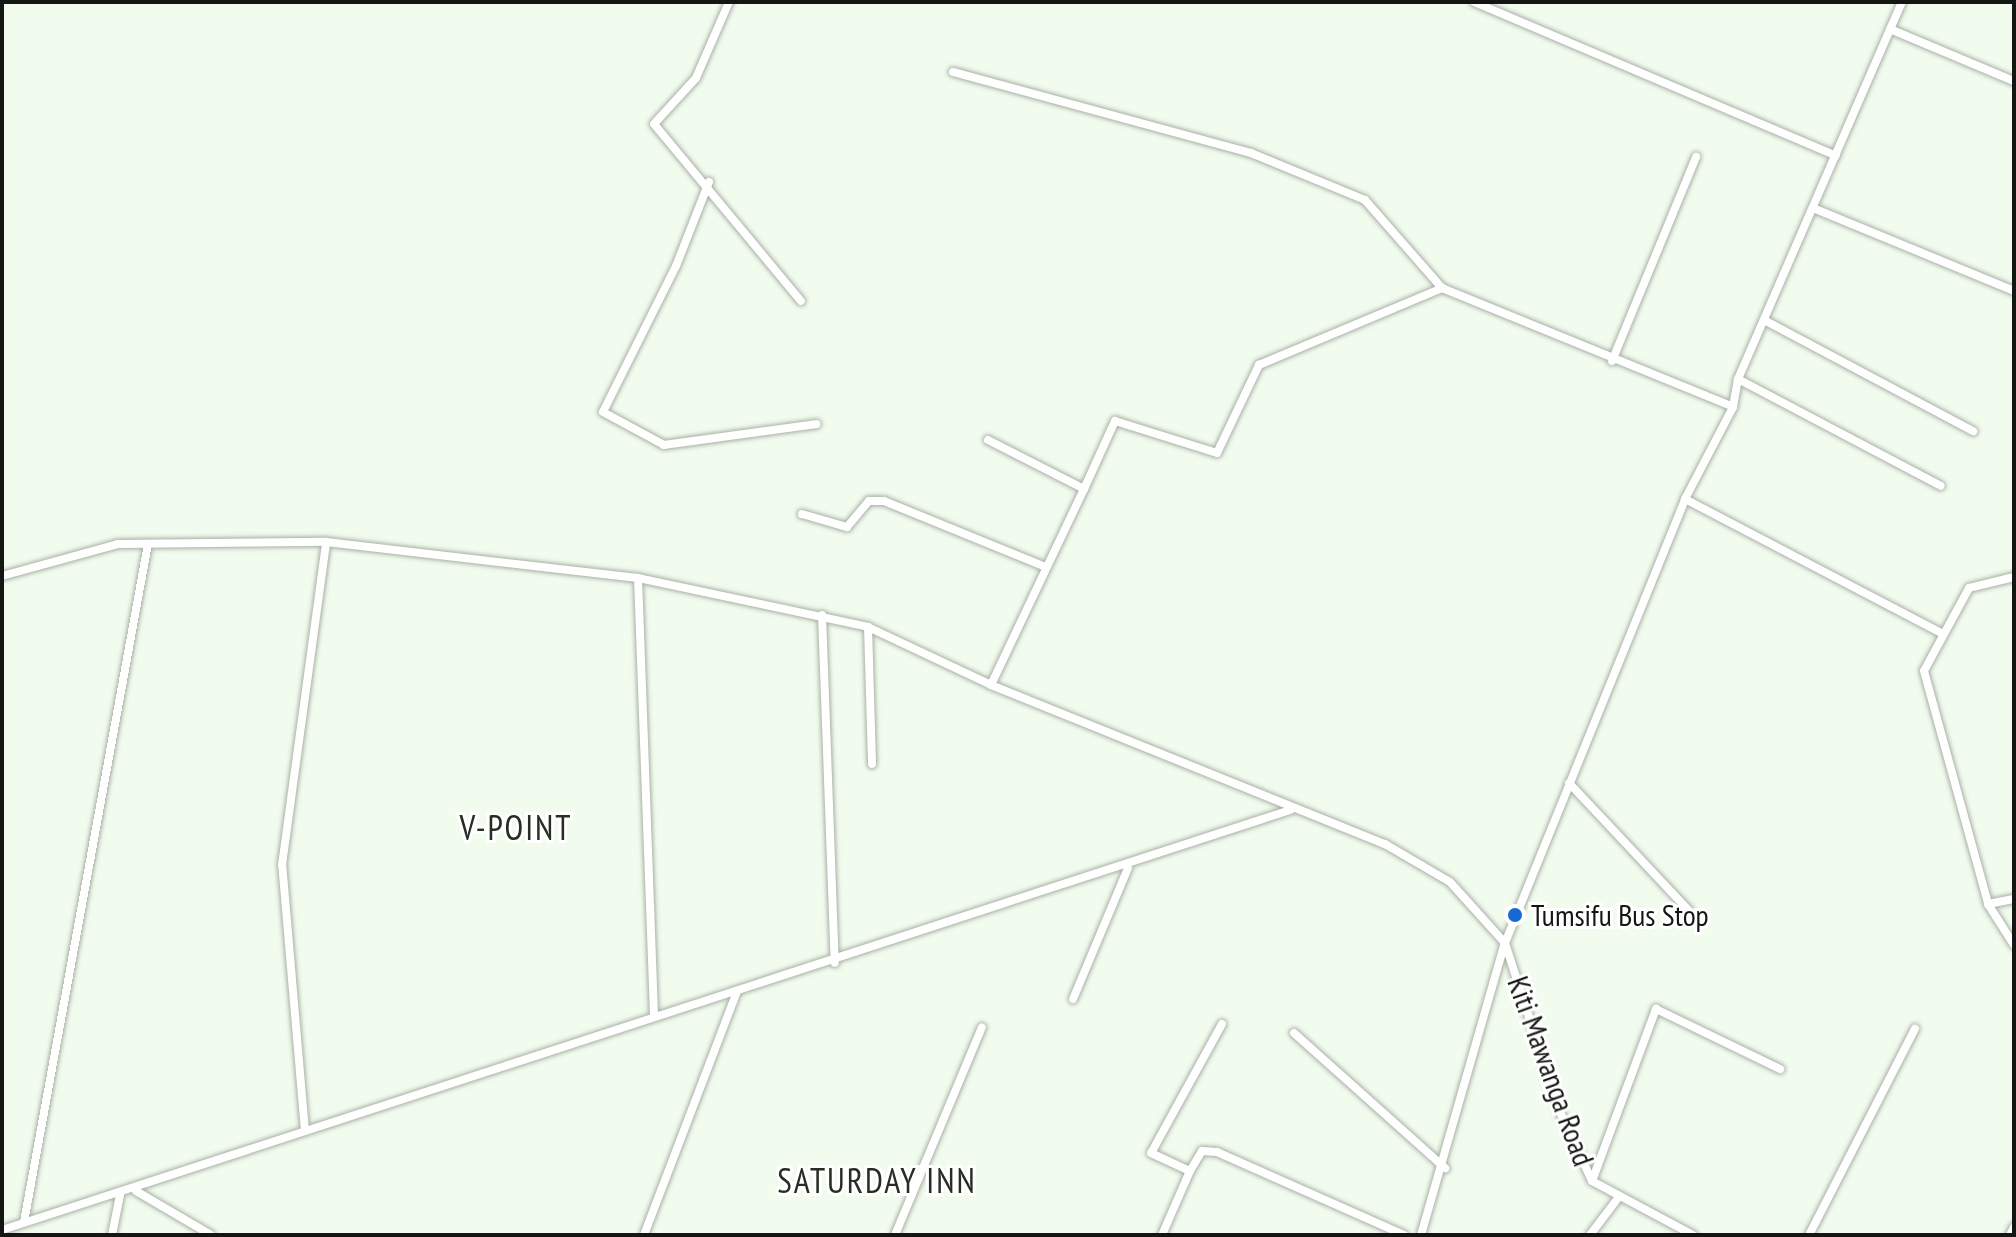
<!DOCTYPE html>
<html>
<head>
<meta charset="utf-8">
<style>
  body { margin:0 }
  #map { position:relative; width:2016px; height:1237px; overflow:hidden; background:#f1fbee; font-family:"PT Sans Narrow",sans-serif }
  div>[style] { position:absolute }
  .roads { filter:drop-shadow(0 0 2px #a8b1a5) drop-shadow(0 0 2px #a8b1a5) }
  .minor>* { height:8px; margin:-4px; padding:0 4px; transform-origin:4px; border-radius:4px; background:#fff }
  .dots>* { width:22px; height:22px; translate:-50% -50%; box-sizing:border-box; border:4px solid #fff; border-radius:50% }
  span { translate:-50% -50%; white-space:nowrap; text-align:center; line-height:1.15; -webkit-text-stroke:6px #fff; paint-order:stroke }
  .poi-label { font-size:30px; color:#131612 }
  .left { translate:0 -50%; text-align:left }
  .street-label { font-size:30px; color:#131612 }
  .quarter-label { font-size:34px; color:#262e24; letter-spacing:2px }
  .frame { position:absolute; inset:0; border:4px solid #131612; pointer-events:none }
</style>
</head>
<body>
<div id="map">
  <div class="roads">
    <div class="minor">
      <div style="left:729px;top:2px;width:83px;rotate:113.5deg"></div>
      <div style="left:696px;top:78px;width:62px;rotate:132.4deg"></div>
      <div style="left:654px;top:124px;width:230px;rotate:50.3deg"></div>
      <div style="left:1474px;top:2px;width:393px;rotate:23deg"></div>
      <div style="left:1890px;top:29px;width:134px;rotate:22.8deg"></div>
      <div style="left:953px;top:72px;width:309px;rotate:15.2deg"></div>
      <div style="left:1251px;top:153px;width:123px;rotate:22.4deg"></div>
      <div style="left:1365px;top:200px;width:117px;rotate:48.8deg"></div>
      <div style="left:1442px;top:288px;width:314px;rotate:22.2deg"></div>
      <div style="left:709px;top:182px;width:90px;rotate:111.4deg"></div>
      <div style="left:676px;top:266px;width:163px;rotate:116.6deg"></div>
      <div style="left:603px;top:412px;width:69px;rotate:28.4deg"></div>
      <div style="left:664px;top:445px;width:154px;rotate:-7.8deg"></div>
      <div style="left:1813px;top:208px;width:217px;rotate:22.4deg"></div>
      <div style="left:1764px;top:320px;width:237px;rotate:28deg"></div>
      <div style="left:1612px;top:361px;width:221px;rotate:-67.6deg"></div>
      <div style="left:1738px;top:379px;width:229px;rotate:27.8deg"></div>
      <div style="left:988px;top:440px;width:108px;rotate:27deg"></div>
      <div style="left:1084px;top:489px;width:217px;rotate:115.4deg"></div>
      <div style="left:1084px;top:489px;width:75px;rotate:-65.5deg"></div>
      <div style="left:1115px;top:421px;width:107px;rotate:17.4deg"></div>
      <div style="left:1217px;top:453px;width:98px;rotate:-64.5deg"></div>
      <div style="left:1259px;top:365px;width:199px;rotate:-22.8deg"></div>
      <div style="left:1685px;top:499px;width:287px;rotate:27.6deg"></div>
      <div style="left:802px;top:514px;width:47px;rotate:16.1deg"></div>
      <div style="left:847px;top:527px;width:34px;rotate:-50deg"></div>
      <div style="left:869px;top:501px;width:15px"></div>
      <div style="left:884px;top:501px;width:175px;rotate:22.2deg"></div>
      <div style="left:2px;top:576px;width:120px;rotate:-15.4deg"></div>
      <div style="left:118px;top:544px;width:208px;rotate:-0.6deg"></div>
      <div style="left:326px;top:542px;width:314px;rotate:6.6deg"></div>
      <div style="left:638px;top:578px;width:235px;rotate:12deg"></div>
      <div style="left:868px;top:627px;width:136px;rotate:25.2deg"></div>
      <div style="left:991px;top:685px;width:425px;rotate:22deg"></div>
      <div style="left:1385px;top:844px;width:75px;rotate:30.3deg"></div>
      <div style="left:1450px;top:882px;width:82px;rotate:48deg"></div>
      <div style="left:1505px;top:943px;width:178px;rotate:72deg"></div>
      <div style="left:1560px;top:1112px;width:76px;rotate:65.1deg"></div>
      <div style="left:1592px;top:1181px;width:115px;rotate:28.1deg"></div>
      <div style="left:2014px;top:577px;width:46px;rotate:166.3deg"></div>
      <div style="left:1969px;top:588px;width:94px;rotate:118.5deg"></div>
      <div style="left:1924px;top:671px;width:242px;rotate:74.6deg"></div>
      <div style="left:1988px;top:904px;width:49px;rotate:57.6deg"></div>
      <div style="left:638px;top:578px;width:436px;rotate:87.9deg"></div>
      <div style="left:822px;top:615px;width:348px;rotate:87.9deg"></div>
      <div style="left:868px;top:627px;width:137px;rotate:88.3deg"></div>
      <div style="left:1569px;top:783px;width:175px;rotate:46.8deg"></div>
      <div style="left:1988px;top:904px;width:26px;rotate:-11deg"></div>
      <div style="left:1073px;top:999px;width:142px;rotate:-67.2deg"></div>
      <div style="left:1222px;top:1024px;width:147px;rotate:118.8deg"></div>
      <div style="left:1151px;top:1153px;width:43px;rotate:24.8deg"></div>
      <div style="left:1190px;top:1171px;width:23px;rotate:-59deg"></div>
      <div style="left:1202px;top:1151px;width:15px;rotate:4deg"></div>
      <div style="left:1217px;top:1152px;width:205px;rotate:23.9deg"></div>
      <div style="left:1294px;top:1033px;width:203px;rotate:41.8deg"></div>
      <div style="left:305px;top:1131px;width:267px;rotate:-94.9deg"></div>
      <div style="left:282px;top:865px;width:326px;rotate:-82.2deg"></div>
      <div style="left:1592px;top:1181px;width:184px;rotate:-69.6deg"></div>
      <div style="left:1656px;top:1009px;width:138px;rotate:25.8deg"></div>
      <div style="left:136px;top:1191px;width:87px;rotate:30.4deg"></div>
      <div style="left:24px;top:1222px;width:689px;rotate:-79.64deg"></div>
      <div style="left:2px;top:1230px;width:1355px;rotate:-18.06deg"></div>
      <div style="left:112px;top:1235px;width:41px;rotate:-78.7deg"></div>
      <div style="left:644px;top:1235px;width:260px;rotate:-69.1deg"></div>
      <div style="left:895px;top:1235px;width:225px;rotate:-67.3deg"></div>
      <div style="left:1162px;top:1235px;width:70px;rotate:-66.4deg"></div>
      <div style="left:1421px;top:1235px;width:304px;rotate:-74deg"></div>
      <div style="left:1505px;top:943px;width:479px;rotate:-67.9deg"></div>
      <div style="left:1685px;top:499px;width:104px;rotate:-62.4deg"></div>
      <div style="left:1733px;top:407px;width:28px;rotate:-80deg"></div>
      <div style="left:1738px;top:379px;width:411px;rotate:-66.5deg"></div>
      <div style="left:1590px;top:1235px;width:46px;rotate:-52.9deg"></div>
      <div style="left:1809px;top:1235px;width:232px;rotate:-62.8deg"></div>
      <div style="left:2010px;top:1235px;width:9px;rotate:-63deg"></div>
    </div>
  </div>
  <div class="dots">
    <div style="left:1515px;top:915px;background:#1967d1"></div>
  </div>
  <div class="poi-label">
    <span class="left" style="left:1531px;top:915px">Tumsifu Bus Stop</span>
  </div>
  <div class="street-label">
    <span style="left:1551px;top:1071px;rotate:70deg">Kiti Mawanga Road</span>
  </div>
  <div class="quarter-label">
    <span style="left:516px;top:828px">V-POINT</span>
    <span style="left:877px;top:1181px">SATURDAY INN</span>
  </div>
  <div class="frame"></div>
</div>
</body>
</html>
